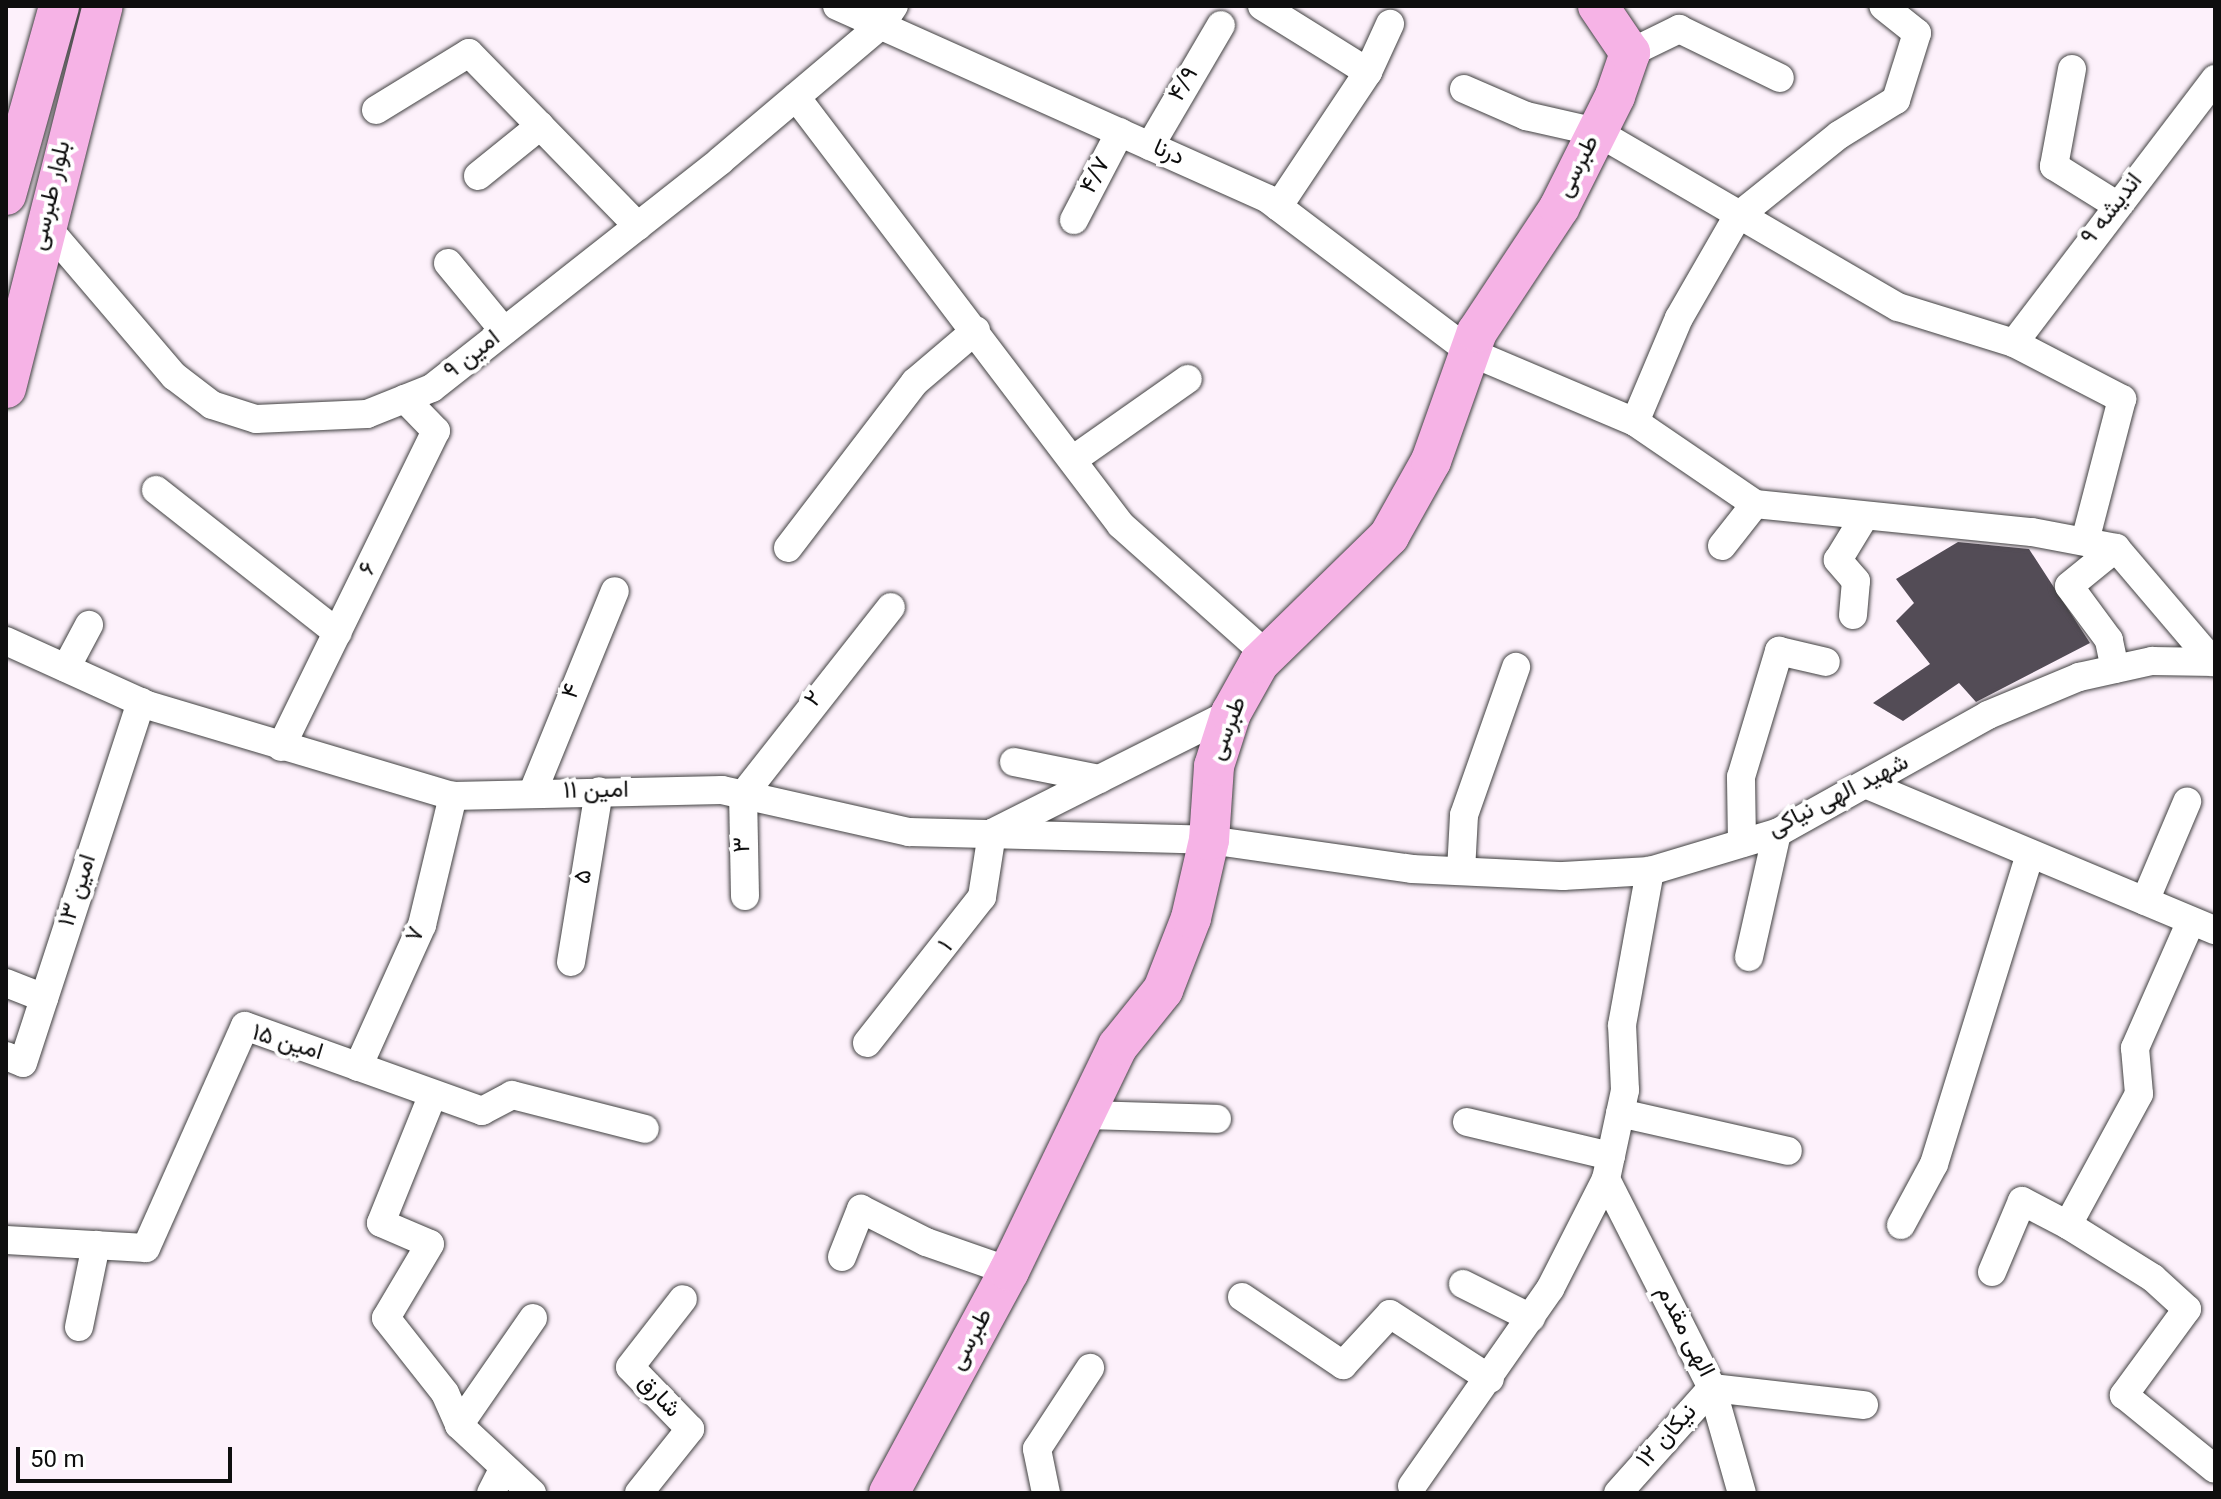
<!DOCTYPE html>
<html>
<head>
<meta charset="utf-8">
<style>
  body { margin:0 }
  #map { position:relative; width:2221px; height:1499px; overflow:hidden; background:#fdf1fb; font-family:Georgia,Vazirmatn,serif }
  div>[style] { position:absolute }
  .building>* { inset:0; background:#534c56 }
  .roads { filter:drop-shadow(0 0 2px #414141) drop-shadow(0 0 2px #414141) }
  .street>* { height:28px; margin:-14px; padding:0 14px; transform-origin:14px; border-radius:14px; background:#fff }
  .secondary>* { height:40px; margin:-20px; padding:0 20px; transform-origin:20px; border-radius:20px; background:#f6b3e6 }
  span { translate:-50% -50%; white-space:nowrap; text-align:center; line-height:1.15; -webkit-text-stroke:8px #fff; paint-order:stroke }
  .street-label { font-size:24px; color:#0e0e0e }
  .frame { position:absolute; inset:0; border:8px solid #0e0e0e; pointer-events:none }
  .scale { position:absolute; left:16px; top:1447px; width:216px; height:36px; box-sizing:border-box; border:4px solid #0e0e0e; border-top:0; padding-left:10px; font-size:24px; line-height:28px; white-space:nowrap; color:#0e0e0e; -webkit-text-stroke:6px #fff; paint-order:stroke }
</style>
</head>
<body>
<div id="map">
  <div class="building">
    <div style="clip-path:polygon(1958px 542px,2029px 549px,2090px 643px,1976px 702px,1959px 683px,1903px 721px,1873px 703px,1930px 664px,1896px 621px,1914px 603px,1896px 579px)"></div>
  </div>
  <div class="roads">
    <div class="street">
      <div style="left:837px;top:6px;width:472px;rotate:24.1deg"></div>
      <div style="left:1268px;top:199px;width:253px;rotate:37.1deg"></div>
      <div style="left:1470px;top:352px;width:179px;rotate:23deg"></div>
      <div style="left:1635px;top:422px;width:145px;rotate:34.3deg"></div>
      <div style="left:1755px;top:504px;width:278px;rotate:5.8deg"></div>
      <div style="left:2032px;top:532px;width:86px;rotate:10.8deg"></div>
      <div style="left:2116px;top:548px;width:150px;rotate:49.6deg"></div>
      <div style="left:1262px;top:6px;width:125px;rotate:31.9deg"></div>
      <div style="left:1368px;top:72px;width:162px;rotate:123.7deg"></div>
      <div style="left:1630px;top:53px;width:55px;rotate:-26.1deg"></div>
      <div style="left:1679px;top:29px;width:112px;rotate:25.9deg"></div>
      <div style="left:2072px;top:69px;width:99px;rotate:100.5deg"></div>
      <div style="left:2054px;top:166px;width:72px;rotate:31.9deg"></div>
      <div style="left:1368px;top:72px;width:53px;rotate:-65.4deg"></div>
      <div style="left:1464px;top:89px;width:68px;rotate:23.5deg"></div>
      <div style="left:1526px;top:116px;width:73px;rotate:12.7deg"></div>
      <div style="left:1597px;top:132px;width:348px;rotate:30.2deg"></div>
      <div style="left:1898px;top:307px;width:121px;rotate:17.2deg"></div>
      <div style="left:2014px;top:343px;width:122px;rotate:27.4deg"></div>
      <div style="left:2122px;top:399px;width:147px;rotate:104.6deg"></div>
      <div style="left:796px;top:97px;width:537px;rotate:52.79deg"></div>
      <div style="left:1121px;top:525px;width:195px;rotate:41.7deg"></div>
      <div style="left:376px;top:110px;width:109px;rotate:-31.5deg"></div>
      <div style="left:469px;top:53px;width:242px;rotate:45.7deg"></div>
      <div style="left:1150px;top:146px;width:140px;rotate:-59.6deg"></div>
      <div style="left:478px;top:176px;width:80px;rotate:-38.9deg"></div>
      <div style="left:1074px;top:220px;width:99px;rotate:-62.4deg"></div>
      <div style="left:45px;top:225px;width:199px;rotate:49.5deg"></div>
      <div style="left:174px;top:376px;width:48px;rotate:37.3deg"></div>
      <div style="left:212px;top:405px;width:46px;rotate:17.7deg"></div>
      <div style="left:256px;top:419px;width:111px;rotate:-2.6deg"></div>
      <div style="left:367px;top:414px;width:70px;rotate:-21.8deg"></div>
      <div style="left:432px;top:388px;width:367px;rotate:-38.2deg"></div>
      <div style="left:720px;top:161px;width:211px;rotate:-40.2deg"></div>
      <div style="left:881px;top:25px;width:23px;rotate:-56deg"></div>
      <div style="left:448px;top:263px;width:88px;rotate:50.5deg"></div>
      <div style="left:2014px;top:343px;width:332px;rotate:-52.7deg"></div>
      <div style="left:1635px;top:422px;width:113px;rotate:-67.1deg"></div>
      <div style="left:1679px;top:318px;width:116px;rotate:-60.1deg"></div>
      <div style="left:1737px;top:217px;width:131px;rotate:-38.8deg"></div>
      <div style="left:1839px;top:135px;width:67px;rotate:-31.6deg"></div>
      <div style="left:1896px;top:100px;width:70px;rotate:-72.6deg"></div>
      <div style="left:1917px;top:33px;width:43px;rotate:-141.5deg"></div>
      <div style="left:1074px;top:459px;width:139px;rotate:-35.1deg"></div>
      <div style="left:156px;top:490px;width:231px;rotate:38.2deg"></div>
      <div style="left:1722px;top:546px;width:53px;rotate:-51.8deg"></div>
      <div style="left:788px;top:548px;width:209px;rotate:-52.6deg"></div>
      <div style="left:915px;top:382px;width:80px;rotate:-40.4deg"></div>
      <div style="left:1853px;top:615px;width:34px;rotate:-85deg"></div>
      <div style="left:1856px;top:581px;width:28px;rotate:-131deg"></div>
      <div style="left:1838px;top:560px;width:48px;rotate:-58.6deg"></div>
      <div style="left:6px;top:641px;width:155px;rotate:24.4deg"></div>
      <div style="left:147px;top:705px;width:319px;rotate:16.6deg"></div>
      <div style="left:453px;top:796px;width:269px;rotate:-1.3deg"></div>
      <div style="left:722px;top:790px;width:192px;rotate:12.7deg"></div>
      <div style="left:909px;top:832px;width:300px;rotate:1.5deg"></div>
      <div style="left:1209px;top:840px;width:205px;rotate:8.1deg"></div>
      <div style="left:1412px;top:869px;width:151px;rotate:2.7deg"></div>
      <div style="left:1563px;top:876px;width:87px;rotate:-3.3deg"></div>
      <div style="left:1650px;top:871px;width:133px;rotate:-16.7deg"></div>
      <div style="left:1777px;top:833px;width:242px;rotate:-29.2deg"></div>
      <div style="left:1988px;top:715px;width:99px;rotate:-22.7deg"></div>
      <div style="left:2079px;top:677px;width:75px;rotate:-12.4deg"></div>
      <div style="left:2152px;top:661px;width:63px;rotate:0.9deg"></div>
      <div style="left:66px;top:668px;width:49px;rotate:-61.9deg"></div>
      <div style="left:2115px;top:669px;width:30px;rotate:-102deg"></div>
      <div style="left:2109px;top:640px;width:67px;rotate:-126.5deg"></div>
      <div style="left:2069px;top:586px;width:60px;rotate:-39deg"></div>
      <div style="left:281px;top:747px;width:352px;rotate:-63.9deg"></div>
      <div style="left:436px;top:431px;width:45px;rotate:-134.1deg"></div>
      <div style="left:1014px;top:762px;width:87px;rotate:11.3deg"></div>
      <div style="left:1870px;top:786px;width:374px;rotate:22.7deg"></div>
      <div style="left:532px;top:794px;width:219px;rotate:-67.8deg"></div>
      <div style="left:1742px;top:843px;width:66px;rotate:-90.9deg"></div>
      <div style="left:1741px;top:777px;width:132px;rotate:-73.2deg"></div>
      <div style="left:1779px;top:651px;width:48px;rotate:13.2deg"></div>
      <div style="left:1461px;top:871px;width:56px;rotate:-86.9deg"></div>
      <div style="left:1464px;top:815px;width:157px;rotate:-70.6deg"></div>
      <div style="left:745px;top:896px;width:101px;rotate:-91.1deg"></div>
      <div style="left:743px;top:795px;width:239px;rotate:-51.8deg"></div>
      <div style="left:2145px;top:901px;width:108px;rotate:-67deg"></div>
      <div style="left:2191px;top:921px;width:139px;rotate:113.8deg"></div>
      <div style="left:2135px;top:1048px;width:46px;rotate:85deg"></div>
      <div style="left:2139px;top:1094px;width:149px;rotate:118.5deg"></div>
      <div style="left:2068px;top:1225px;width:100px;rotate:31.9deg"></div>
      <div style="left:2153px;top:1278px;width:46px;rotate:42.4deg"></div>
      <div style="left:2187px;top:1309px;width:107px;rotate:126.2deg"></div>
      <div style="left:2124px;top:1395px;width:117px;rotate:39.1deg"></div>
      <div style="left:1749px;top:957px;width:127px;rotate:-77.3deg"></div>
      <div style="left:571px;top:962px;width:173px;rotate:-80.7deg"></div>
      <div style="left:6px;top:983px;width:41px;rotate:21.5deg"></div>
      <div style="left:867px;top:1043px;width:186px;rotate:-51.8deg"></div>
      <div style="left:982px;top:897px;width:65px;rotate:-81.1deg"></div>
      <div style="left:992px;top:833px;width:267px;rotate:-26.7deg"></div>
      <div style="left:6px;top:1056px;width:18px;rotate:22deg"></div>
      <div style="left:23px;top:1063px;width:380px;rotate:-71.9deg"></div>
      <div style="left:358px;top:1067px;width:156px;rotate:-65.7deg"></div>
      <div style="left:422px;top:925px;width:133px;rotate:-76.5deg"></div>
      <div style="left:433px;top:1094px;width:139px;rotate:112deg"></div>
      <div style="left:381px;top:1223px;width:53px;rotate:23.2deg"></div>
      <div style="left:430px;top:1244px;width:86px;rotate:120.7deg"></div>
      <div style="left:386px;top:1318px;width:95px;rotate:51.8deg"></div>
      <div style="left:445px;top:1393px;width:35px;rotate:66deg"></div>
      <div style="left:459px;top:1425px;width:100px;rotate:43deg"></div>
      <div style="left:1620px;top:1113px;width:172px;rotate:12.7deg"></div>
      <div style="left:1084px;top:1115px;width:133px;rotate:1.7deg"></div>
      <div style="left:1467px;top:1122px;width:148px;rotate:13.3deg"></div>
      <div style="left:1606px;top:1179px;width:234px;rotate:63.1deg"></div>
      <div style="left:1712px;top:1388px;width:109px;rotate:74.1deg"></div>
      <div style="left:1901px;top:1225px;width:69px;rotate:-61.6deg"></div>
      <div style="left:1934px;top:1164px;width:325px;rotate:-72.8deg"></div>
      <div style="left:6px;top:1240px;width:140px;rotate:3.3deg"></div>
      <div style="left:146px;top:1248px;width:243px;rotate:-66deg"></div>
      <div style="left:245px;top:1026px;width:252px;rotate:19.7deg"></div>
      <div style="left:482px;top:1111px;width:34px;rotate:-28deg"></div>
      <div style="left:512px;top:1095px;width:137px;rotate:14.3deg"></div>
      <div style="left:842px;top:1257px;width:52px;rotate:-68.4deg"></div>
      <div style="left:861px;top:1209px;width:73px;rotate:26.9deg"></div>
      <div style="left:926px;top:1242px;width:88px;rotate:19.3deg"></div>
      <div style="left:1992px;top:1272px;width:77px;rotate:-67.1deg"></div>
      <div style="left:2022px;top:1201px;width:52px;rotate:27.6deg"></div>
      <div style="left:1463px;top:1284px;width:76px;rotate:26.6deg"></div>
      <div style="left:1242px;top:1297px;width:122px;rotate:34deg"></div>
      <div style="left:1343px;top:1365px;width:69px;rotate:-47.3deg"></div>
      <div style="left:1390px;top:1314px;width:119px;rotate:33deg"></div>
      <div style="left:79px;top:1327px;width:84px;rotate:-78.3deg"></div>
      <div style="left:459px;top:1425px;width:130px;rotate:-55.3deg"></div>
      <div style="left:1412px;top:1486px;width:241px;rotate:-55deg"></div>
      <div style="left:1550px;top:1289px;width:123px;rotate:-63deg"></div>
      <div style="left:1606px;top:1179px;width:91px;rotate:-77.9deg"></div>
      <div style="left:1625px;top:1090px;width:65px;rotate:-92.6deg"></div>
      <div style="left:1622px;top:1025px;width:157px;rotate:-79.7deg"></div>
      <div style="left:491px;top:1493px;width:28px;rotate:-63deg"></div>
      <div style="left:639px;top:1493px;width:82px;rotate:-51.4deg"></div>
      <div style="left:690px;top:1429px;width:86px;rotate:-134.1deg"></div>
      <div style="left:630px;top:1367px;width:86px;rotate:-52.1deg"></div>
      <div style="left:1046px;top:1493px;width:45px;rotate:-101.6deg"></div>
      <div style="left:1037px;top:1449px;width:97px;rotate:-56.8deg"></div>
      <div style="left:1618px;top:1493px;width:141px;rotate:-48.2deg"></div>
      <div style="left:1712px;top:1388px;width:153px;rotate:6.4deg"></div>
    </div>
    <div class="secondary">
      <div style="left:6px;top:195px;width:196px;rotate:-74.3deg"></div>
      <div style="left:6px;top:388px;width:394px;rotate:-75.8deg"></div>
      <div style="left:889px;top:1493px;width:252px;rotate:-61.6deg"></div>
      <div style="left:1009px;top:1271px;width:250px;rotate:-64.2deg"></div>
      <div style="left:1118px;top:1046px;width:72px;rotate:-51.2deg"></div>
      <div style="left:1163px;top:990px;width:77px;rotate:-68.7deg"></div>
      <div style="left:1191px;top:918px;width:80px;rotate:-77deg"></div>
      <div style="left:1209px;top:840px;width:74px;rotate:-86.1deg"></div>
      <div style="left:1214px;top:766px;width:56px;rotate:-72.2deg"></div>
      <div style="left:1231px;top:713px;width:57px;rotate:-60.8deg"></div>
      <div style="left:1259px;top:663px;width:182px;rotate:-44.3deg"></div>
      <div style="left:1389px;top:536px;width:86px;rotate:-60.8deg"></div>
      <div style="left:1431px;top:461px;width:137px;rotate:-70.4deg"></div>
      <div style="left:1477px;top:332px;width:149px;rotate:-56.5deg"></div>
      <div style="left:1559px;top:208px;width:125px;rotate:-63.4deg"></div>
      <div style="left:1615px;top:96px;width:46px;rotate:-70.8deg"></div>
      <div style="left:1630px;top:53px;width:57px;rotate:-124.2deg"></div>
    </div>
  </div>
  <div class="street-label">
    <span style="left:1185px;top:85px;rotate:-60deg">۴/۹</span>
    <span style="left:1168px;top:154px;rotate:24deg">درنا</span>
    <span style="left:1579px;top:167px;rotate:-63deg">طبرسی</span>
    <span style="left:1097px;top:176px;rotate:-62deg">۴/۷</span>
    <span style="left:52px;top:196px;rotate:-77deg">بلوار طبرسی</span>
    <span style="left:2113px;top:210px;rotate:-52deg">اندیشه ۹</span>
    <span style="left:473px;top:356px;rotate:-38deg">امین ۹</span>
    <span style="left:369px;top:569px;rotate:-65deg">۶</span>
    <span style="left:573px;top:692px;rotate:-68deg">۴</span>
    <span style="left:815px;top:700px;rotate:-51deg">۲</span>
    <span style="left:1229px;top:729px;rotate:-69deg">طبرسی</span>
    <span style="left:596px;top:792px;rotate:-1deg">امین ۱۱</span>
    <span style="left:1839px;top:797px;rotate:-27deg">شهید الهی نیاکی</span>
    <span style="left:744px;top:845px;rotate:-91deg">۳</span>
    <span style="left:585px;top:877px;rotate:-81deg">۵</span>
    <span style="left:79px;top:891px;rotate:-72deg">امین ۱۳</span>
    <span style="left:417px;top:935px;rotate:-68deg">۷</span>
    <span style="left:947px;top:947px;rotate:-51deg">۱</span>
    <span style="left:287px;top:1044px;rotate:17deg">امین ۱۵</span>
    <span style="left:1684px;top:1332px;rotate:63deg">الهی مقدم</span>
    <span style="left:972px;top:1340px;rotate:-62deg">طبرسی</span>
    <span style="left:658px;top:1397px;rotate:46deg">شارق</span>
    <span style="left:1668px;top:1437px;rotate:-48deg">نیکان ۱۲</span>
  </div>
  <div class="frame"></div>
  <div class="scale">50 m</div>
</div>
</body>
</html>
